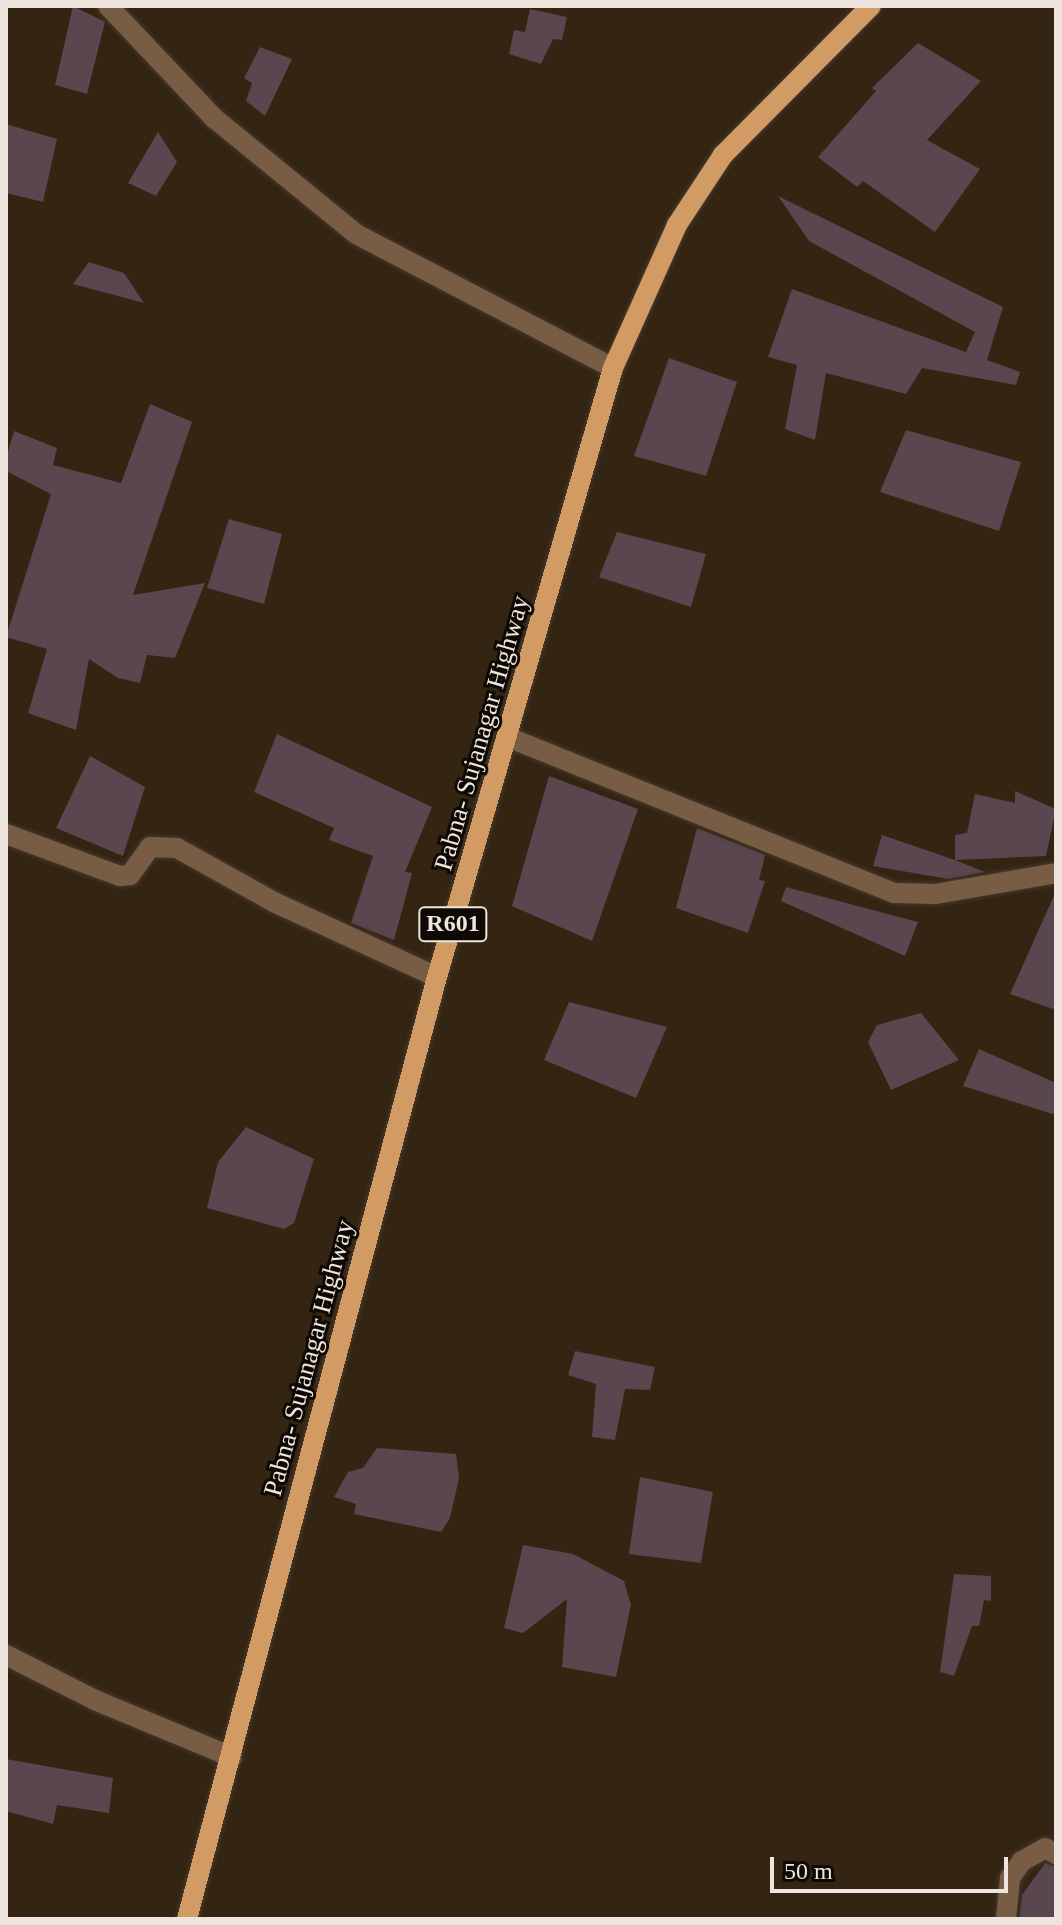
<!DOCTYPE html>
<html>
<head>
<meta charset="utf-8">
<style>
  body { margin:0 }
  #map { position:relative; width:1062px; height:1925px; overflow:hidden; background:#291d11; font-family:"Times New Roman",serif }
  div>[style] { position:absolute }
  .built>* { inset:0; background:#342412 }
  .building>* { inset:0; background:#59464e }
  .roads { filter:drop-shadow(0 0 2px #45392e) drop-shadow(0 0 2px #45392e) }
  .street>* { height:20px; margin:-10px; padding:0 10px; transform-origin:10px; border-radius:10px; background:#785d44 }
  .primary>* { height:20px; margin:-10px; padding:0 10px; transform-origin:10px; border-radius:10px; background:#d29b64 }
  span { translate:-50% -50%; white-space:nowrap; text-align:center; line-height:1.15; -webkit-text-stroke:6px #0e0905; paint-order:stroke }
  .shield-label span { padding:2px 6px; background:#0e0905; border:2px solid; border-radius:6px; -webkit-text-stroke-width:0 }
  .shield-label { font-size:24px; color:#eee6de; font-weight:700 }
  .street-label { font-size:26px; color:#eee6de }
  .frame { position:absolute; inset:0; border:8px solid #eee6de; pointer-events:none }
  .scale { position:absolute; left:770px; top:1857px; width:238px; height:36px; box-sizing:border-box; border:4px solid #eee6de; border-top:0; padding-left:10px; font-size:24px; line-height:28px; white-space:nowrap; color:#eee6de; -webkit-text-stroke:6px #0e0905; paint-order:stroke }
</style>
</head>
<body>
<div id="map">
  <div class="built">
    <div style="clip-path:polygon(6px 6px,1056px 6px,1056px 1919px,6px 1919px)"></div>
  </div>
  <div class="building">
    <div style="clip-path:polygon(73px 6px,105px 22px,87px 94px,55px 85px)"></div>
    <div style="clip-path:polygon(530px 9px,567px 17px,562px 40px,553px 39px,541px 64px,509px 54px,514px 30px,525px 32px)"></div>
    <div style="clip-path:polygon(918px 43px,981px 81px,927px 140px,980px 169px,935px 232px,863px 181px,857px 187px,818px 157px,876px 91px,872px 88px)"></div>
    <div style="clip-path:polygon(260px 47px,292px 59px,265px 116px,246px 101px,252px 83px,244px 78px)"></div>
    <div style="clip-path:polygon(6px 124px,57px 139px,43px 202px,6px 193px)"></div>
    <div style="clip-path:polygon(158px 132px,177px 162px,156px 196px,128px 183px)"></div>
    <div style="clip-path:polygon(778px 196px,1003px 307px,987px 360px,1020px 372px,1016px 385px,922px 368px,906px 394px,826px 373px,815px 440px,785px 429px,797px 365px,768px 357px,792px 289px,966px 352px,975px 332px,809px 241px)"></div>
    <div style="clip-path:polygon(89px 262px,124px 273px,144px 303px,73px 284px)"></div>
    <div style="clip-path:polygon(669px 358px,737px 382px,706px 476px,634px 456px)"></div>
    <div style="clip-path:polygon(150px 404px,192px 422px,133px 595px,205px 583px,175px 658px,147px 655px,140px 683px,118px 678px,89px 659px,76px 730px,28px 713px,47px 649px,6px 637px,51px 494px,6px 471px,6px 459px,14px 431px,57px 448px,53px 465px,121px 483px)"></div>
    <div style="clip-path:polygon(906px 430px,1021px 462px,999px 531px,880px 492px)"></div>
    <div style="clip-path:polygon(229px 519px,282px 534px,264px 604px,207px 588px)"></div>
    <div style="clip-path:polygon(617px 532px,706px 554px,691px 607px,599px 577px)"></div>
    <div style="clip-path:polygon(277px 734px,432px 807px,405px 872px,412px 873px,394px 940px,351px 923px,373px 856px,329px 840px,334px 828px,254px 792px)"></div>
    <div style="clip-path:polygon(90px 756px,145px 787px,123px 856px,56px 828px)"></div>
    <div style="clip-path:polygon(549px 776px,638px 809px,592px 941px,512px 906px)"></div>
    <div style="clip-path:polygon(1015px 791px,1056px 809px,1046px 856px,955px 860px,985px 872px,948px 879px,873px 866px,882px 835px,955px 860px,955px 835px,967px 833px,975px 794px,1015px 803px)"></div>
    <div style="clip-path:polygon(697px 828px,765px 855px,759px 880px,765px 881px,748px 933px,676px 908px)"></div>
    <div style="clip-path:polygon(786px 887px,918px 922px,905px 956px,781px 901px)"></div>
    <div style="clip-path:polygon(1056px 891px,1056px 1010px,1010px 994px)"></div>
    <div style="clip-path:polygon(569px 1002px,667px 1027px,636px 1098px,544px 1060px)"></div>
    <div style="clip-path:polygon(921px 1013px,959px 1060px,891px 1090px,868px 1042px,877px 1025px)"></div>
    <div style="clip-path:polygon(979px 1049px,1056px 1083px,1056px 1115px,963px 1086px)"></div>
    <div style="clip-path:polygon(246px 1127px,314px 1159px,294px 1223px,284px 1229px,207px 1208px,218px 1162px)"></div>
    <div style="clip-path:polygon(575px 1351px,655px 1367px,650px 1390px,625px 1389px,615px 1440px,592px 1437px,596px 1384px,568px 1375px)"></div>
    <div style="clip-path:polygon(377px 1448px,456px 1454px,459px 1478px,450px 1518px,441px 1532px,354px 1514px,356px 1504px,334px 1497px,348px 1472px,363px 1468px)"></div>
    <div style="clip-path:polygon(640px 1477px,713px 1492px,701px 1563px,629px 1554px)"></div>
    <div style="clip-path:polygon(523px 1545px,573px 1554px,624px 1581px,631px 1605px,616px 1677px,562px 1667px,567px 1599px,523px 1633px,504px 1628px)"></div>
    <div style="clip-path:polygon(954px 1574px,991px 1576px,991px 1601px,984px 1600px,979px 1626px,972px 1626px,954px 1676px,940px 1672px)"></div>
    <div style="clip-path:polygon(6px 1759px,113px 1778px,109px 1813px,57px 1805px,53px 1824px,6px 1811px)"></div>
    <div style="clip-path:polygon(1045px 1863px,1056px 1867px,1056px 1919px,1019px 1919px,1022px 1895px)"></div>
  </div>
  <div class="roads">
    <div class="street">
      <div style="left:108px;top:6px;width:154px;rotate:46.6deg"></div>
      <div style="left:214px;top:118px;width:183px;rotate:39.2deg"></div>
      <div style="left:356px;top:234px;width:290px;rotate:27.5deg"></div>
      <div style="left:510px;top:738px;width:414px;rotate:22deg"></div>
      <div style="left:894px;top:893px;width:42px;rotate:1.4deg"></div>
      <div style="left:936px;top:894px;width:122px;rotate:-9.9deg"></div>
      <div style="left:6px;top:834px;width:121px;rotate:20.2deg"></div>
      <div style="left:120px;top:876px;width:10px;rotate:-6deg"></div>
      <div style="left:130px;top:875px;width:34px;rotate:-54deg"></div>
      <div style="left:150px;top:847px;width:27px;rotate:2deg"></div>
      <div style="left:177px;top:848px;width:113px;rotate:29.1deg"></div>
      <div style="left:276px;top:903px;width:177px;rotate:24.7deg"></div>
      <div style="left:6px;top:1655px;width:100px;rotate:26.8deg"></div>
      <div style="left:95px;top:1700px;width:148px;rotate:22.6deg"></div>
      <div style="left:1006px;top:1919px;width:41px;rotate:-84.4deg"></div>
      <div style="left:1010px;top:1878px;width:21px;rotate:-55deg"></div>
      <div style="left:1022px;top:1861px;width:26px;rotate:-29deg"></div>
      <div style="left:1045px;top:1848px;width:13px;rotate:29deg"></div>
    </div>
    <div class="primary">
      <div style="left:187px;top:1919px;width:975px;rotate:-75.14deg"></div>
      <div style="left:437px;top:977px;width:634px;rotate:-73.88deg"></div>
      <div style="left:613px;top:368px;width:157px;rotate:-65.9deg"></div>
      <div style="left:677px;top:225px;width:84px;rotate:-56.7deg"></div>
      <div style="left:723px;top:155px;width:210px;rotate:-45.2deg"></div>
    </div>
  </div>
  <div class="shield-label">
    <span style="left:453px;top:924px">R601</span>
  </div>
  <div class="street-label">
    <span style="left:482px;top:733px;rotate:-74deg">Pabna- Sujanagar Highway</span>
    <span style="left:309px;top:1358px;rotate:-75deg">Pabna- Sujanagar Highway</span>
  </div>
  <div class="frame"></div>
  <div class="scale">50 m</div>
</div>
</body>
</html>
